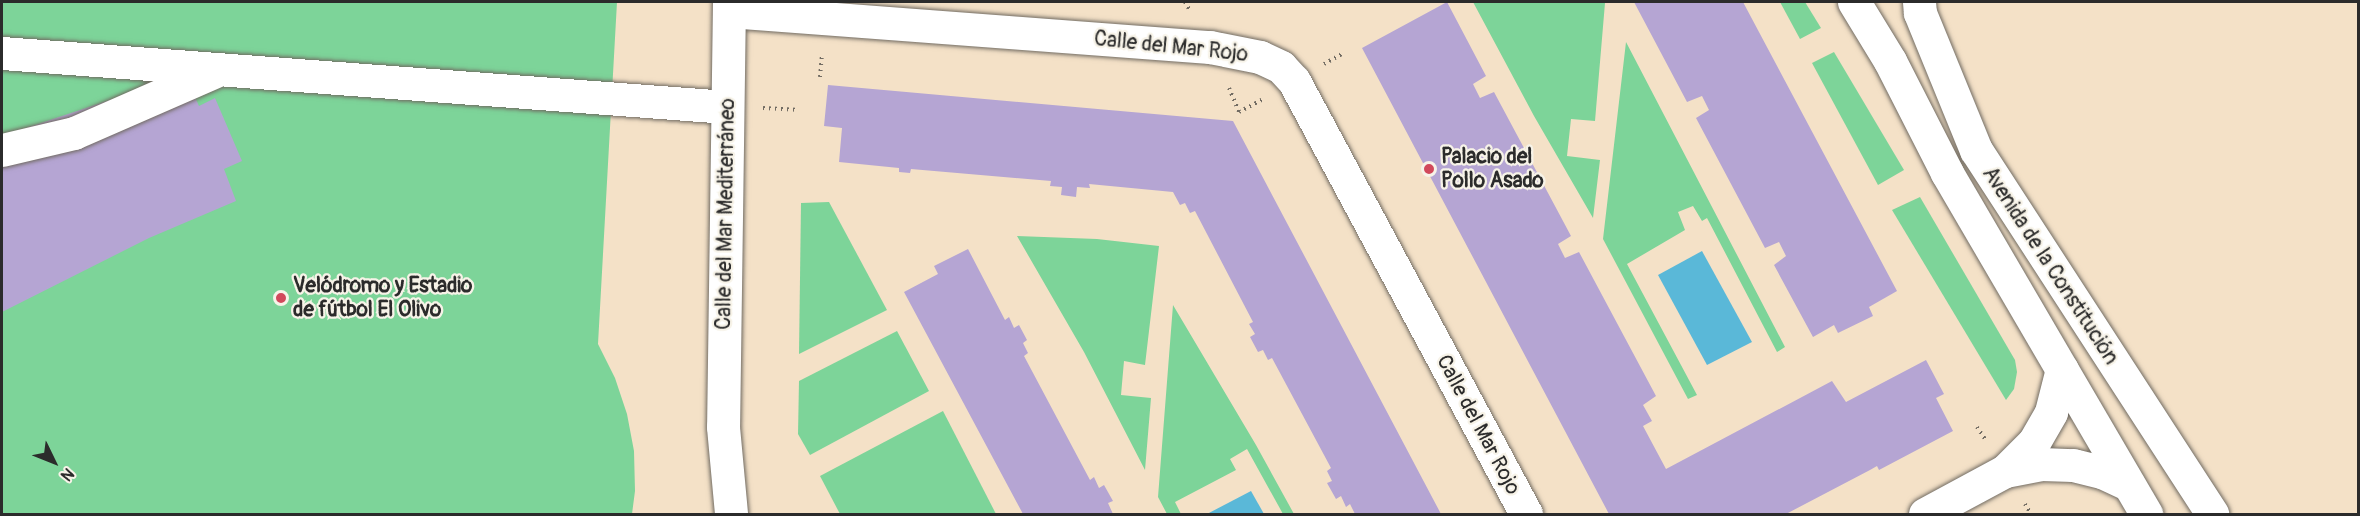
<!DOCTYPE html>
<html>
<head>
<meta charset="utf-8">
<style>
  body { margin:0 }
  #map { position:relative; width:2360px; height:516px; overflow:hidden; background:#f4e1c7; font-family:Pangolin,sans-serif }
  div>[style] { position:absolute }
  .green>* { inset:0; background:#7dd499 }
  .water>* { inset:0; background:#5ab8d8 }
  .building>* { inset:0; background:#b5a5d3 }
  .path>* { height:4px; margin-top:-2px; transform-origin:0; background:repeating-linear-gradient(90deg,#716b62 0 1.5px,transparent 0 6px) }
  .roads { filter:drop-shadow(0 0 2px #716b62) drop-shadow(0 0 2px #716b62) }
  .minor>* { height:33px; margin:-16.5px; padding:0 16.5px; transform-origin:16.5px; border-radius:16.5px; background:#fff }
  .dots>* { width:16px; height:16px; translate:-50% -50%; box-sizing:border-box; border:3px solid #f7f3e8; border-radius:50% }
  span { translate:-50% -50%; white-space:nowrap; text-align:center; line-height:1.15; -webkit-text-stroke:4.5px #f7f3e8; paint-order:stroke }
  .street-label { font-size:21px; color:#2b2b2b }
  .poi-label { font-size:21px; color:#2b2b2b; font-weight:700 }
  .left { translate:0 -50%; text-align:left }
  .frame { position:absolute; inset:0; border:3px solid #2b2b2b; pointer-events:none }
  .north { position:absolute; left:24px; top:432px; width:60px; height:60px; -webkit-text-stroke:4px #f7f3e8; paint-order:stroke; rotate:133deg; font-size:16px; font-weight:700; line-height:24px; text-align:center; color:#2b2b2b }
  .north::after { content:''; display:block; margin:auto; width:21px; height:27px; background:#2b2b2b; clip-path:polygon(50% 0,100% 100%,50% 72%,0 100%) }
</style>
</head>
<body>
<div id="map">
  <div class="green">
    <div style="clip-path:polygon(2px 2px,617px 2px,598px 344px,615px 378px,627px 414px,634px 451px,635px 491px,632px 514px,2px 514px)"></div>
    <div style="clip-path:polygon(1473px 2px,1605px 3px,1595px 121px,1571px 119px,1567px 156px,1600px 160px,1593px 218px,1534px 116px)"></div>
    <div style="clip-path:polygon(1780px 2px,1805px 2px,1821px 28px,1800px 39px)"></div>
    <div style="clip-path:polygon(1626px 42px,1785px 347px,1777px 352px,1707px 218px,1702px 221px,1693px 206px,1678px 212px,1685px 230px,1627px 264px,1697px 395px,1688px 399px,1603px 239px)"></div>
    <div style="clip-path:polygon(1834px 52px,1904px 170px,1878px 185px,1812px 63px)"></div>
    <div style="clip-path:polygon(1920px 197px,2015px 360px,2017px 372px,2014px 389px,2006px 400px,1892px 210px)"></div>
    <div style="clip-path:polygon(829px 202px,887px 310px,799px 354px,801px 203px)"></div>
    <div style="clip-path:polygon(1017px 236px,1097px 239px,1159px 246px,1145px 365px,1124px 361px,1121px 395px,1151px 398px,1145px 470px,1084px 352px)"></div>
    <div style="clip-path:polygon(1173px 305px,1256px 445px,1294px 514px,1283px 514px,1247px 449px,1230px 459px,1236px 470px,1175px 502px,1181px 514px,1167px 514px,1158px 497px)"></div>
    <div style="clip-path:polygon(897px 331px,929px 391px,810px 455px,798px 434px,799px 381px)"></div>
    <div style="clip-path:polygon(943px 411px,996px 514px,840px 514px,820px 476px)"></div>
  </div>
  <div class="water">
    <div style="clip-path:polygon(1702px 251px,1752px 342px,1707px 365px,1658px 275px)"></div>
    <div style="clip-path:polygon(1251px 491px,1264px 514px,1207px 514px)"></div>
  </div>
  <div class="building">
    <div style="clip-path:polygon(1447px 2px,1486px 76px,1473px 84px,1480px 98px,1494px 92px,1571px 236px,1558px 244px,1565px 258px,1579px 252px,1656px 396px,1643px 405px,1652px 421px,1643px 426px,1666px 469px,1832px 381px,1846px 402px,1926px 360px,1944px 394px,1936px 398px,1953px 431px,1879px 470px,1877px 466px,1870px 470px,1786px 514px,1609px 514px,1362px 48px)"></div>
    <div style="clip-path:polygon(1634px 2px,1743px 2px,1897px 291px,1869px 307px,1873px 316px,1838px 333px,1834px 325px,1813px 337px,1774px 265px,1786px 256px,1779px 242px,1765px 248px,1696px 118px,1709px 110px,1702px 96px,1687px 102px)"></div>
    <div style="clip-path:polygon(185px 75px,199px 106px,215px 98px,242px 161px,224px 169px,236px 201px,149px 238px,2px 312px,2px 136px)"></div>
    <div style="clip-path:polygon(828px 85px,1233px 121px,1441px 514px,1355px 514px,1350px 504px,1346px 507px,1341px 496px,1336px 499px,1327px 483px,1332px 481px,1327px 471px,1331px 468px,1272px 358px,1268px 360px,1263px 350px,1258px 352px,1250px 337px,1255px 334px,1249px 324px,1253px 322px,1195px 211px,1190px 213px,1185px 203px,1180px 205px,1173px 192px,1089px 184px,1090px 188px,1077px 187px,1076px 197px,1061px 195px,1062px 187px,1050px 186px,1051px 181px,911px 169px,910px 173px,899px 172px,899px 168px,839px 162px,842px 128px,824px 126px)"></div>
    <div style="clip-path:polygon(968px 249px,1005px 320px,1009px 317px,1014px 328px,1019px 325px,1027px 340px,1023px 343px,1028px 353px,1024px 356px,1090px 480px,1094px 477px,1099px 488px,1104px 485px,1113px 501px,1108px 503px,1113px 514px,1023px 514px,904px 292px,938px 274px,934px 266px)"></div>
  </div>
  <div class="path">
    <div style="left:1185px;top:2px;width:8px;rotate:60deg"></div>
    <div style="left:1324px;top:64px;width:23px;rotate:-29deg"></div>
    <div style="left:820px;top:77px;width:23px;rotate:-85deg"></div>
    <div style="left:1229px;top:88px;width:26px;rotate:67deg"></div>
    <div style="left:1239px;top:112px;width:27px;rotate:-28deg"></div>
    <div style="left:763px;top:108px;width:33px;rotate:3deg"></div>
    <div style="left:1977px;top:427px;width:14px;rotate:56deg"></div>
    <div style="left:2025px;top:504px;width:12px;rotate:59deg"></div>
  </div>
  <div class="roads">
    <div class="minor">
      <div style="left:729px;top:2px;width:425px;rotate:90.8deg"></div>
      <div style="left:723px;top:427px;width:87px;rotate:84.7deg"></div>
      <div style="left:1854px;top:2px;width:69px;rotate:58.6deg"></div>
      <div style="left:1890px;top:61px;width:126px;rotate:63deg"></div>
      <div style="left:1947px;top:173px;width:395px;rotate:59.7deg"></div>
      <div style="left:1919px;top:2px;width:11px;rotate:85deg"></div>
      <div style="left:1920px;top:13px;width:148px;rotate:67.8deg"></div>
      <div style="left:1976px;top:150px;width:434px;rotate:57deg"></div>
      <div style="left:729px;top:11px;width:482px;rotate:4.3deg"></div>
      <div style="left:1210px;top:47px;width:51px;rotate:11.3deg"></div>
      <div style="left:1260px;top:57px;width:23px;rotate:25deg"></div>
      <div style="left:1281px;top:67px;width:19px;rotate:47deg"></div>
      <div style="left:1294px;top:81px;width:491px;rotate:61.8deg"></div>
      <div style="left:2px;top:53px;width:727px;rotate:4.26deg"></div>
      <div style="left:2px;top:150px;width:74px;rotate:-13.3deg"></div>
      <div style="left:74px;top:133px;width:155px;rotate:-23.6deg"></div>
      <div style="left:2005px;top:471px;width:37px;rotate:-11deg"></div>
      <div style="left:2041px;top:464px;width:32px;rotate:2deg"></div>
      <div style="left:2073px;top:465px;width:30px;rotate:14deg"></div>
      <div style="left:2102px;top:472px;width:29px;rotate:25deg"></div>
      <div style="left:1925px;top:514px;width:91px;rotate:-28.3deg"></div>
      <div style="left:2005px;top:471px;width:41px;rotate:-45deg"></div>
      <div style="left:2034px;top:442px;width:34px;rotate:-60deg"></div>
      <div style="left:2051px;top:412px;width:44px;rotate:-75.7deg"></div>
    </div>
  </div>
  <div class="dots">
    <div style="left:1429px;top:169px;background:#d1495b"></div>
    <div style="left:281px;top:298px;background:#d1495b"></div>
  </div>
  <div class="street-label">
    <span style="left:1171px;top:47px;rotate:6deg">Calle del Mar Rojo</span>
    <span style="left:726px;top:214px;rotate:-89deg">Calle del Mar Mediterráneo</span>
    <span style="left:2050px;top:266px;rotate:57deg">Avenida de la Constitución</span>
    <span style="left:1478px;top:425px;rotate:62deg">Calle del Mar Rojo</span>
  </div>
  <div class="poi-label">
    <span class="left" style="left:1441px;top:169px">Palacio del<br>Pollo Asado</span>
    <span class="left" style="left:293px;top:298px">Velódromo y Estadio<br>de fútbol El Olivo</span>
  </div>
  <div class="frame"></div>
  <div class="north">N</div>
</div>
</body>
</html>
